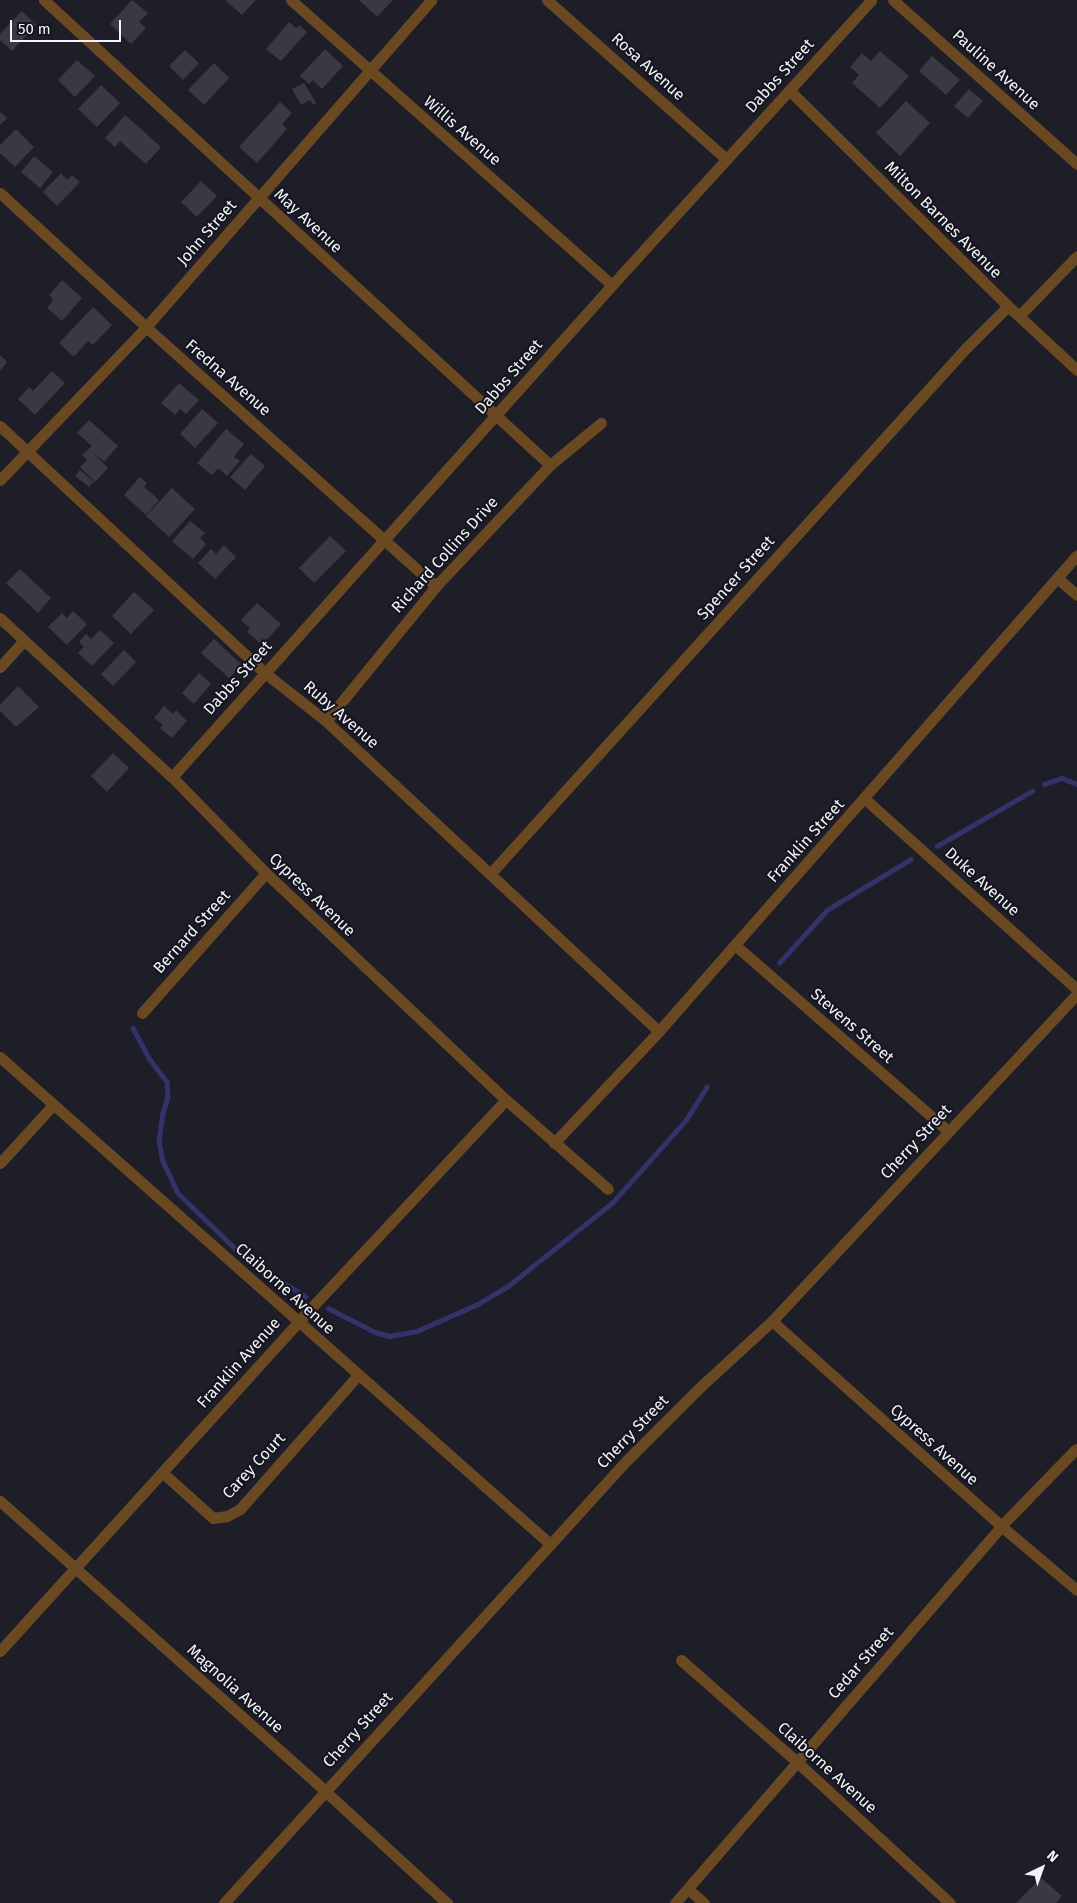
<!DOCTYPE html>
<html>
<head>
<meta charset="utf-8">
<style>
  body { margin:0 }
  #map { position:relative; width:1077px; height:1903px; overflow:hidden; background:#1e1e28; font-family:"Fira Sans",sans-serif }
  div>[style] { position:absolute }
  .stream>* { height:4.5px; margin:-2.25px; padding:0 2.25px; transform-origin:2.25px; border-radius:2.25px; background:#35326b }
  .building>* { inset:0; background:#393944 }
  .minor>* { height:11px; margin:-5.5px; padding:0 5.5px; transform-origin:5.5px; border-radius:5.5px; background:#6a4822 }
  span { translate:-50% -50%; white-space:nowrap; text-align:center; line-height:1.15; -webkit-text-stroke:4px #15151f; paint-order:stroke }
  .street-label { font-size:16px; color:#f3f3fa }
  .north { position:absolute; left:1017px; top:1843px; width:50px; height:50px; -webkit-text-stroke:4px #15151f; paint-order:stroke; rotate:42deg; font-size:14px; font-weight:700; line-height:20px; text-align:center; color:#f3f3fa }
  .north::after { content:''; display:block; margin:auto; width:18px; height:22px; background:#f3f3fa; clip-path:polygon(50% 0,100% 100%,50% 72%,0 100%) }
  .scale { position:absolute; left:10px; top:20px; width:111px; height:22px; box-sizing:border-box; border:2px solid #f3f3fa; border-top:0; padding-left:6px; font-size:15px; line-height:18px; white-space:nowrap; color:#f3f3fa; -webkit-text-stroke:4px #15151f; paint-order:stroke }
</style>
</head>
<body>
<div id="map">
  <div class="stream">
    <div style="left:1044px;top:784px;width:19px;rotate:-18deg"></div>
    <div style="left:1062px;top:778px;width:16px;rotate:22deg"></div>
    <div style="left:937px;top:846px;width:110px;rotate:-30.1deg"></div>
    <div style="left:779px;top:963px;width:72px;rotate:-47.8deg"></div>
    <div style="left:827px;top:910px;width:98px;rotate:-31.3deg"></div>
    <div style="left:133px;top:1028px;width:34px;rotate:62deg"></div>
    <div style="left:149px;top:1058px;width:30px;rotate:53deg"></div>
    <div style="left:167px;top:1082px;width:15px;rotate:86deg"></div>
    <div style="left:168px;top:1097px;width:17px;rotate:107deg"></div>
    <div style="left:163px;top:1113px;width:28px;rotate:98deg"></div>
    <div style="left:159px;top:1141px;width:20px;rotate:79deg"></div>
    <div style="left:163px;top:1161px;width:35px;rotate:65deg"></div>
    <div style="left:178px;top:1193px;width:95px;rotate:44.1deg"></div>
    <div style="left:246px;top:1259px;width:70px;rotate:32.1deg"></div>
    <div style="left:328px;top:1308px;width:53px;rotate:27.1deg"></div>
    <div style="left:375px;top:1332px;width:15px;rotate:16deg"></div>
    <div style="left:389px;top:1336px;width:28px;rotate:-10deg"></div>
    <div style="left:417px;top:1331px;width:67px;rotate:-23.9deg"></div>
    <div style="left:478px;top:1304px;width:35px;rotate:-31deg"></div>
    <div style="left:508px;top:1286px;width:133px;rotate:-38.6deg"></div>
    <div style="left:612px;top:1203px;width:111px;rotate:-48.3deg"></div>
    <div style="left:686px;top:1120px;width:39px;rotate:-58deg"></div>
  </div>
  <div class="building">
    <div style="clip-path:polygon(132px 0,148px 13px,139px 22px,146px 28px,131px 44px,110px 24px)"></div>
    <div style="clip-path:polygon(225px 0,256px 0,242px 15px)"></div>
    <div style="clip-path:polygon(359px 0,393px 0,377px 17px)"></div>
    <div style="clip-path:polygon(22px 11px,36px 25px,12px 51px,0 40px,0 34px)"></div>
    <div style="clip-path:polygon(289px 22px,296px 28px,299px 25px,307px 32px,281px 61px,266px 49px)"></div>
    <div style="clip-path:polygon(325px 49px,343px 66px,322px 89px,313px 80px,309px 84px,300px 76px)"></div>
    <div style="clip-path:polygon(185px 50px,199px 63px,183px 80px,169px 66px)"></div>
    <div style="clip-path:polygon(880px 51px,909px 76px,880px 108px,852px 83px,859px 75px,850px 67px,862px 53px,871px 61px)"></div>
    <div style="clip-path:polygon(932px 56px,960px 80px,946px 95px,919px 71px)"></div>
    <div style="clip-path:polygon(77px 60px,95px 76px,75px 97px,58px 80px)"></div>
    <div style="clip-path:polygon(214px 63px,229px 78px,204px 105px,188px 90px)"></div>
    <div style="clip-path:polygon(304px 83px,316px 103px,313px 105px,310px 100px,301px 105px,292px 89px)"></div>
    <div style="clip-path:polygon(101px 85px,120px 103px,97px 127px,78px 109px)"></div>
    <div style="clip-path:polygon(969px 89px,983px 101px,968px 118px,954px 106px)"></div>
    <div style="clip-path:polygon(906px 101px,930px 123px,900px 156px,876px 133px)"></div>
    <div style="clip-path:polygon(280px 102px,292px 113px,282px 124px,287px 129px,257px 163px,239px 147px)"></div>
    <div style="clip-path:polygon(0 112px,7px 118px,0 125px)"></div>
    <div style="clip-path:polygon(125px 115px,161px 147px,146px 164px,120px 141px,115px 147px,105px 138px)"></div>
    <div style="clip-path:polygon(16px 129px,34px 147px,15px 167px,0 153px,0 145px)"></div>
    <div style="clip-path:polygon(34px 156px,53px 172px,40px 188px,21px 172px)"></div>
    <div style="clip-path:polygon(61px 173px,67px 180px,72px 175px,80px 182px,57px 206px,43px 192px)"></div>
    <div style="clip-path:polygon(201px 181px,217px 196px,197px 217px,181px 202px)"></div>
    <div style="clip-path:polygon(62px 280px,82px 298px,62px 321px,47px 308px,53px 300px,49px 295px)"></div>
    <div style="clip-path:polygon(93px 307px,112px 325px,93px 345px,88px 341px,74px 357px,59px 343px)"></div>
    <div style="clip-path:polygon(0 355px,7px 362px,0 371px)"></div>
    <div style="clip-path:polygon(52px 371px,65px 383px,35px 415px,18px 399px,29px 387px,33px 391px)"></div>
    <div style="clip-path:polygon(179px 383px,199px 400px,186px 414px,180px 409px,175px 415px,161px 403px)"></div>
    <div style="clip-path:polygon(202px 409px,218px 423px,195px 448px,180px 434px)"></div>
    <div style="clip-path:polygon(89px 420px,118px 446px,104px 462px,91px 451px,108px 468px,95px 482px,80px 467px,87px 460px,82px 455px,92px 446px,77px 433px)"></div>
    <div style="clip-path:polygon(226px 429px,244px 444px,234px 457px,240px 461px,227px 476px,218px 468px,212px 475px,197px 463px)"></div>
    <div style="clip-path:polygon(251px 454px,265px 466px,245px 490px,230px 477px)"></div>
    <div style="clip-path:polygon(80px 470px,94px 482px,89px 487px,75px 476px)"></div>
    <div style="clip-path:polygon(140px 477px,147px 483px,144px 487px,159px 500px,146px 515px,124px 495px)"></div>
    <div style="clip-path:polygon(172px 488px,195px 509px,169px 537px,146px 516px)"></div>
    <div style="clip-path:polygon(190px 521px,205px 533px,200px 538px,206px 544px,193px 559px,172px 541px)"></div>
    <div style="clip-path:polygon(330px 536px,346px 551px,314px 583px,299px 568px)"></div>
    <div style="clip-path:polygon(224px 545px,236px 557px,215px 579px,198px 563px,211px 549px,216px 554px)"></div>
    <div style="clip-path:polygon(20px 569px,51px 598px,38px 613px,6px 583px)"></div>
    <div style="clip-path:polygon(134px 592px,154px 610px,131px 634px,112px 616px)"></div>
    <div style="clip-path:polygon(257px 603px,281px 624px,262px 645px,247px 632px,250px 628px,241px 620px)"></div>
    <div style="clip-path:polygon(73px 611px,87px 624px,67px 645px,48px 627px,62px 613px,67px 618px)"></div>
    <div style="clip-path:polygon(100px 630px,114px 643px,92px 666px,78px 653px,84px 647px,79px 642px,86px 634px,91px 639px)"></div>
    <div style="clip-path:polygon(214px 639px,242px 665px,229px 678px,201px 653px)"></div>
    <div style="clip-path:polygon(124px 650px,136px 662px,113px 686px,101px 674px)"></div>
    <div style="clip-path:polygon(199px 673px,211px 684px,194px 704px,182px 693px)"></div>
    <div style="clip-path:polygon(18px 686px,39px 707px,16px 727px,0 711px,0 705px)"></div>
    <div style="clip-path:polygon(164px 706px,173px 714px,176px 710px,187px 721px,172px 738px,160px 728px,163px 725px,154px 718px)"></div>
    <div style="clip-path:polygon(113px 753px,129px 768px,107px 792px,91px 776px)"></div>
    <div style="clip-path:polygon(1041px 1878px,1062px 1896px,1056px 1903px,1016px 1903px)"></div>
  </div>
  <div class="minor">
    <div style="left:44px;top:0;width:687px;rotate:42.58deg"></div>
    <div style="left:291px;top:0;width:429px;rotate:41.6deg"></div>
    <div style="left:547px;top:0;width:239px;rotate:41.6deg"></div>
    <div style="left:893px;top:0;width:246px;rotate:41.7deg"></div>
    <div style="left:789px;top:90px;width:308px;rotate:44.6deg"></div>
    <div style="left:1008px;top:306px;width:94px;rotate:42.8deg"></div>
    <div style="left:0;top:193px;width:198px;rotate:42.5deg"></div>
    <div style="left:146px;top:327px;width:389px;rotate:41.8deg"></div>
    <div style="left:1019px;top:316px;width:83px;rotate:-46deg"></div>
    <div style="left:0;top:426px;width:362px;rotate:43deg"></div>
    <div style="left:265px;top:673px;width:78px;rotate:38.2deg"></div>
    <div style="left:326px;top:721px;width:455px;rotate:43deg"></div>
    <div style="left:0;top:480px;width:211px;rotate:-46.3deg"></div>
    <div style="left:146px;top:327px;width:434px;rotate:-48.9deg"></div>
    <div style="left:1057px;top:578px;width:26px;rotate:40deg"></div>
    <div style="left:0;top:618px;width:234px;rotate:42.8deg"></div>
    <div style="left:172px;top:777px;width:134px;rotate:45.6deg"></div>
    <div style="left:266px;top:873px;width:330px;rotate:43.4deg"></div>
    <div style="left:506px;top:1100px;width:135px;rotate:41.1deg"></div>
    <div style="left:0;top:667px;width:36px;rotate:-48deg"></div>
    <div style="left:326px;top:721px;width:174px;rotate:-50.8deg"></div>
    <div style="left:436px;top:586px;width:166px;rotate:-46.7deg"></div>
    <div style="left:550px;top:465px;width:66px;rotate:-39.5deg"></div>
    <div style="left:172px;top:777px;width:660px;rotate:-48.19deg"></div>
    <div style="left:612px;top:285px;width:385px;rotate:-47.7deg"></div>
    <div style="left:865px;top:799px;width:285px;rotate:41.9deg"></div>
    <div style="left:490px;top:874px;width:709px;rotate:-47.86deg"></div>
    <div style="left:966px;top:348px;width:59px;rotate:-45deg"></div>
    <div style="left:735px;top:945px;width:283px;rotate:41.1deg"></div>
    <div style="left:142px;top:1013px;width:187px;rotate:-48.5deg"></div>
    <div style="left:0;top:1057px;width:735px;rotate:41.52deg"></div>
    <div style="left:554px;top:1143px;width:154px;rotate:-46.8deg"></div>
    <div style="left:659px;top:1031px;width:633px;rotate:-48.71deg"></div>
    <div style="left:0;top:1163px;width:79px;rotate:-47.6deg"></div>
    <div style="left:772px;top:1321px;width:307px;rotate:41.8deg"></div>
    <div style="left:1001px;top:1526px;width:99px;rotate:40.1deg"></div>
    <div style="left:163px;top:1473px;width:67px;rotate:42deg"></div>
    <div style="left:213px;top:1518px;width:14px;rotate:-8deg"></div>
    <div style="left:227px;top:1516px;width:15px;rotate:-28deg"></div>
    <div style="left:240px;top:1509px;width:179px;rotate:-48.6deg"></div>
    <div style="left:0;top:1501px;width:436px;rotate:41.7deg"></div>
    <div style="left:325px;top:1791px;width:166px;rotate:42.6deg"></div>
    <div style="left:0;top:1651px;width:444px;rotate:-47.8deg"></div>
    <div style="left:298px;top:1322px;width:304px;rotate:-46.9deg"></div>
    <div style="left:681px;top:1660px;width:154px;rotate:41.3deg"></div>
    <div style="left:797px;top:1762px;width:208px;rotate:42.7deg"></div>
    <div style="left:688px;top:1889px;width:21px;rotate:41deg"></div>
    <div style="left:224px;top:1903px;width:599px;rotate:-47.71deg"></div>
    <div style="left:627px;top:1460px;width:100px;rotate:-45deg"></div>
    <div style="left:698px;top:1389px;width:100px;rotate:-42.6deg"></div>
    <div style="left:772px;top:1321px;width:447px;rotate:-47deg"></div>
    <div style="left:675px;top:1903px;width:498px;rotate:-49.1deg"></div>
    <div style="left:1001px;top:1526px;width:107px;rotate:-45.8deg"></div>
  </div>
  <div class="street-label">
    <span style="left:648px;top:67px;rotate:42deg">Rosa Avenue</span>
    <span style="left:996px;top:70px;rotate:42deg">Pauline Avenue</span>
    <span style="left:780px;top:76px;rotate:-48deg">Dabbs Street</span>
    <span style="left:462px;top:131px;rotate:41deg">Willis Avenue</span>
    <span style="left:943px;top:220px;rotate:45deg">Milton Barnes Avenue</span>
    <span style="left:308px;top:221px;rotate:43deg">May Avenue</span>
    <span style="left:207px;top:233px;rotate:-49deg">John Street</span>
    <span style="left:509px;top:377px;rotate:-49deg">Dabbs Street</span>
    <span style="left:228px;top:378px;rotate:41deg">Fredna Avenue</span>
    <span style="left:445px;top:555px;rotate:-48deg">Richard Collins Drive</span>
    <span style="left:736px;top:578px;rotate:-48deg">Spencer Street</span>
    <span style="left:238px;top:678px;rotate:-48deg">Dabbs Street</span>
    <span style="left:341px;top:715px;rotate:41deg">Ruby Avenue</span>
    <span style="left:806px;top:841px;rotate:-48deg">Franklin Street</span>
    <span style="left:982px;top:882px;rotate:42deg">Duke Avenue</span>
    <span style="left:312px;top:895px;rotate:44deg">Cypress Avenue</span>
    <span style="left:192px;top:932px;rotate:-48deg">Bernard Street</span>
    <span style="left:852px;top:1026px;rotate:41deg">Stevens Street</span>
    <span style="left:916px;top:1142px;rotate:-47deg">Cherry Street</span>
    <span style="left:285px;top:1289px;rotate:42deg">Claiborne Avenue</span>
    <span style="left:239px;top:1363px;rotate:-48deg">Franklin Avenue</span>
    <span style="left:633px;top:1432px;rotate:-46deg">Cherry Street</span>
    <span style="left:934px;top:1445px;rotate:42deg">Cypress Avenue</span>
    <span style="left:254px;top:1466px;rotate:-47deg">Carey Court</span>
    <span style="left:861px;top:1663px;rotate:-49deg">Cedar Street</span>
    <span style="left:235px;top:1689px;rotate:42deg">Magnolia Avenue</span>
    <span style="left:358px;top:1730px;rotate:-48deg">Cherry Street</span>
    <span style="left:827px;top:1768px;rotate:42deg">Claiborne Avenue</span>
  </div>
  <div class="north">N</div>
  <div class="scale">50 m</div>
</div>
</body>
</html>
